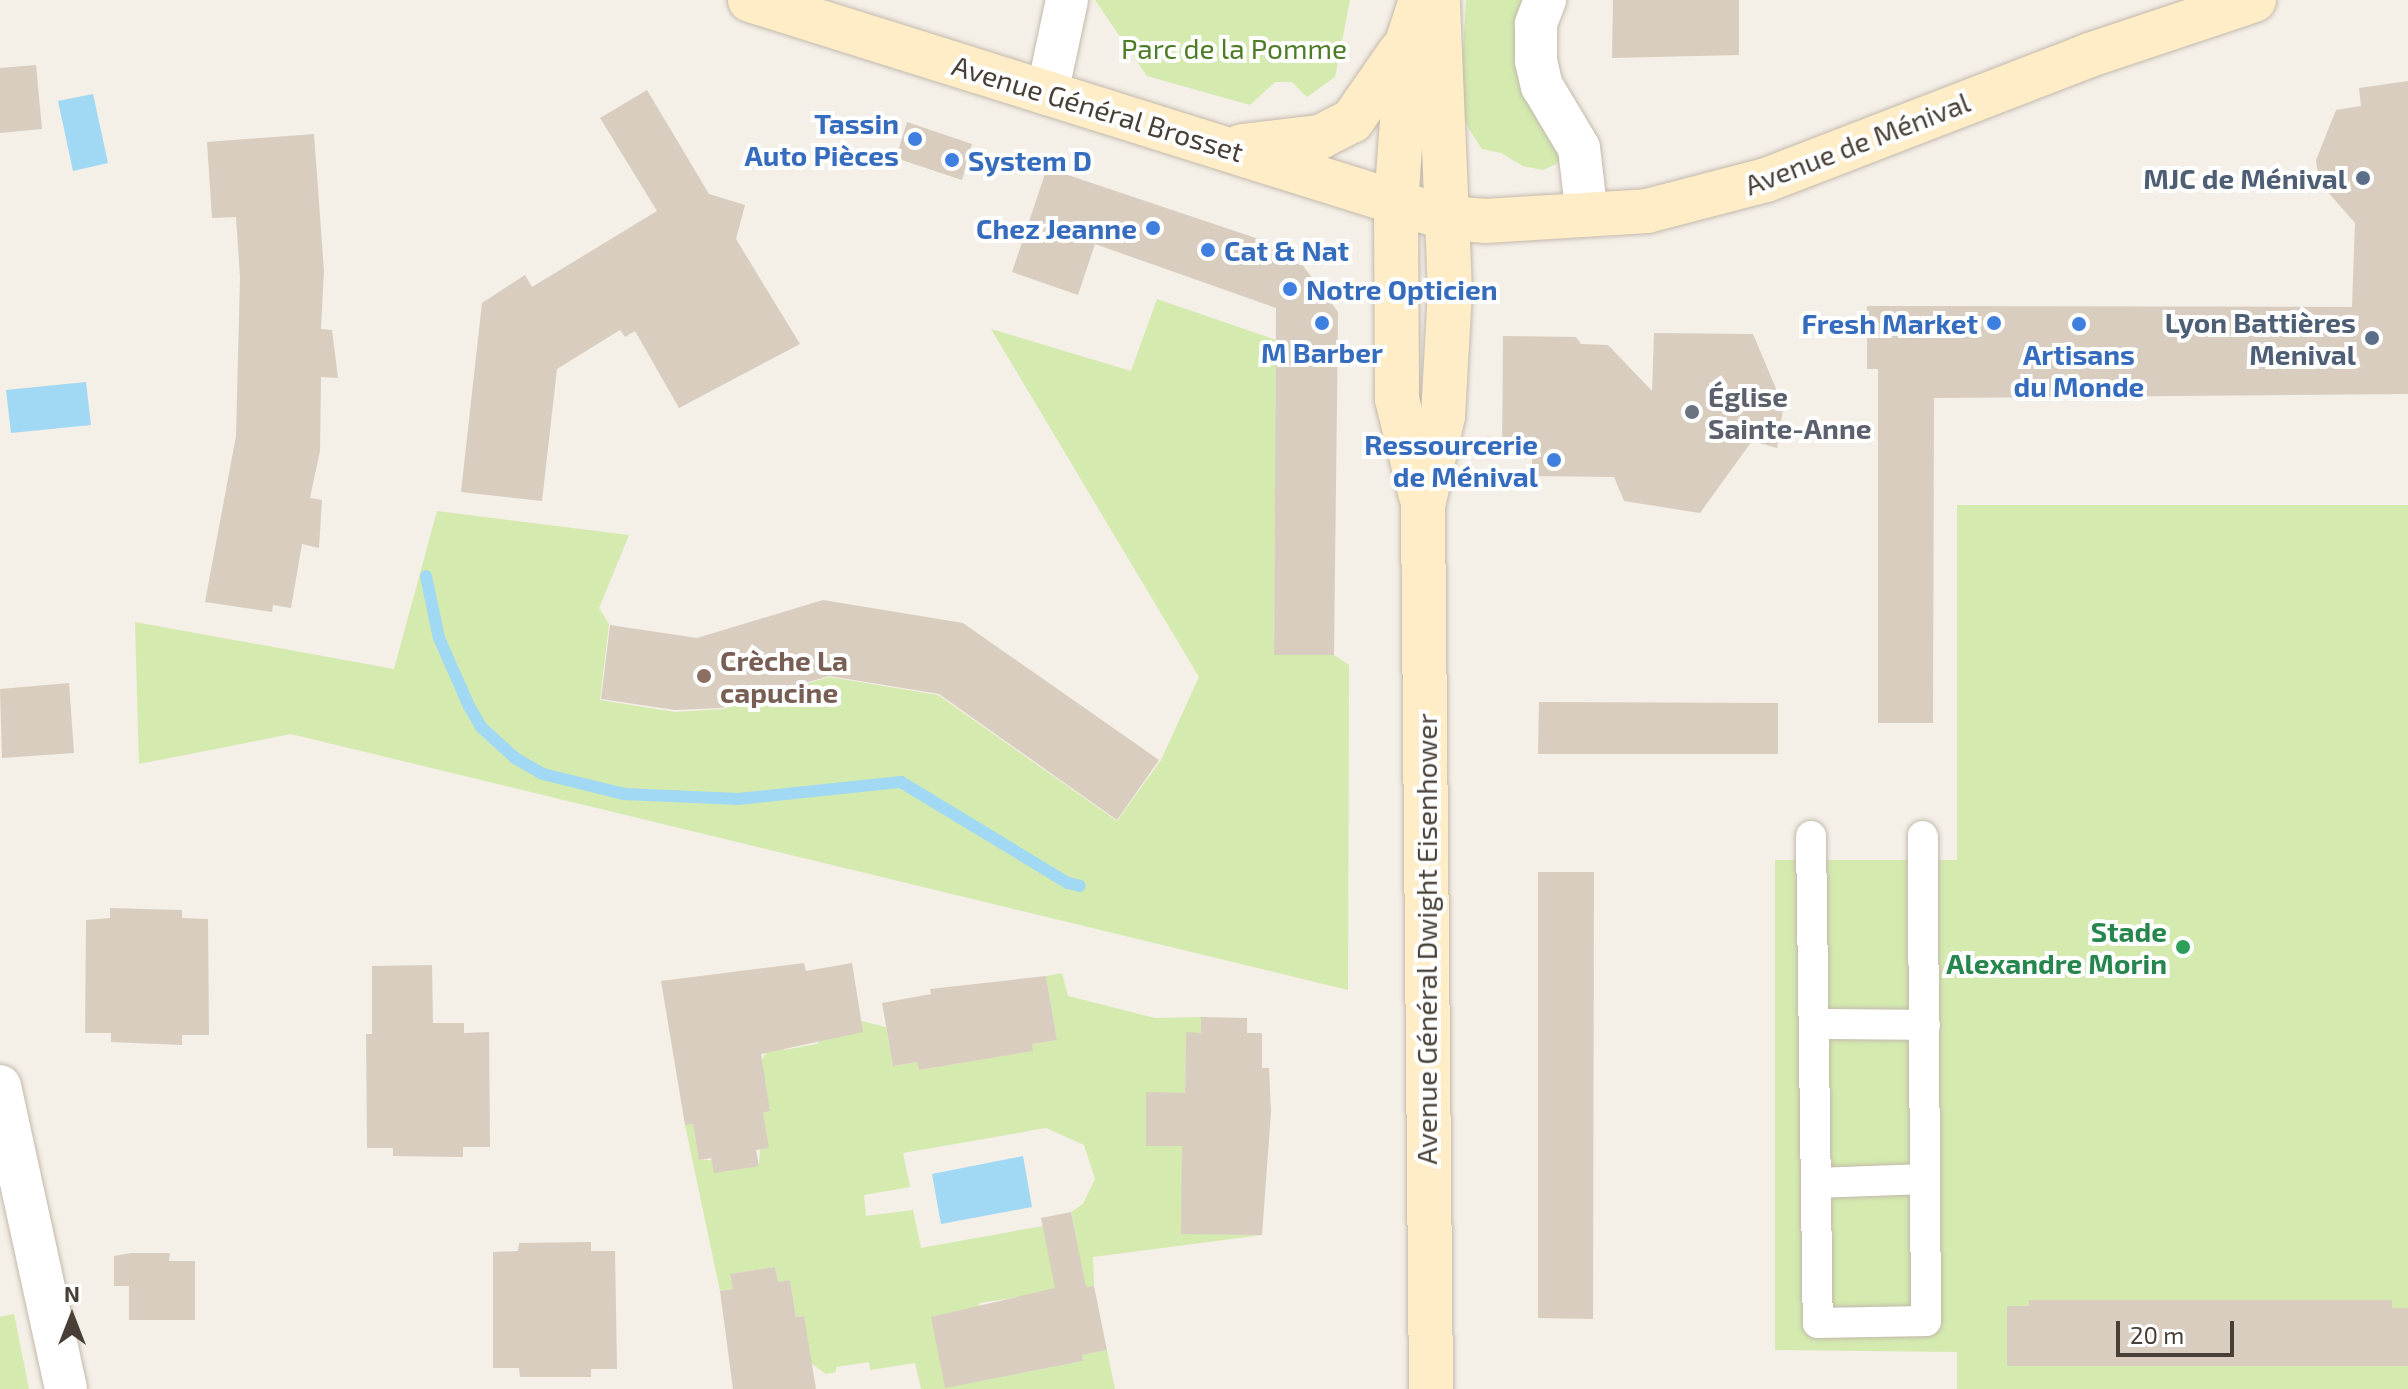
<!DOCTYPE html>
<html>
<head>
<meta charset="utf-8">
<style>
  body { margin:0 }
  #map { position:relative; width:2408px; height:1389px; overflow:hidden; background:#f4efe7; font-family:"Exo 2",sans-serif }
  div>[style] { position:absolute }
  .green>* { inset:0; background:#d4eaaf }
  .water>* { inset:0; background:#a1d8f3 }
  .stream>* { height:12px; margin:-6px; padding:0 6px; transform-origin:6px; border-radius:6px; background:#a1d8f3 }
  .building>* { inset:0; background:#d9cdbf }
  .roads { filter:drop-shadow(0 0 2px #c3b9ac) drop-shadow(0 0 2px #c3b9ac) }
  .pedestrian>* { height:30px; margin:-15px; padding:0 15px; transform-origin:15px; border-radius:15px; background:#fff }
  .minor>* { height:42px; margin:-21px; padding:0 21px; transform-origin:21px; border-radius:21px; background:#fff }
  .secondary>* { height:44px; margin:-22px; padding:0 22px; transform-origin:22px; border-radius:22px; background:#ffedc7 }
  .dots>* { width:22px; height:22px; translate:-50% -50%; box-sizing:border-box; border:4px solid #fff; border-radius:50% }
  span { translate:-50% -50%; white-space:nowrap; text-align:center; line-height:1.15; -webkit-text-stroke:8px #fff; paint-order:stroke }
  .park-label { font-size:28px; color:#4e7c26 }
  .street-label { font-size:28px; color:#483f36 }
  .shop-label { font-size:28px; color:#366cbe; font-weight:700 }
  .right { translate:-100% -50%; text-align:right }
  .left { translate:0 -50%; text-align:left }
  .service-label { font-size:28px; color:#4e5e75; font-weight:700 }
  .worship-label { font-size:28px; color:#5b616d; font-weight:700 }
  .education-label { font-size:28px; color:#785e54; font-weight:700 }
  .leisure-label { font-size:28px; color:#27864d; font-weight:700 }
  .north { position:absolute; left:32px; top:1277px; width:80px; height:80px; -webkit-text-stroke:6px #fff; paint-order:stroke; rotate:0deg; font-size:22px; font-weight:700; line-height:32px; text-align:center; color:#483f36 }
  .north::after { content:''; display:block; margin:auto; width:28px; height:36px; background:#483f36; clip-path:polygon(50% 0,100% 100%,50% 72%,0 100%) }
  .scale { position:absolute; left:2116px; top:1321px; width:118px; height:36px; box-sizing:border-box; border:4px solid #483f36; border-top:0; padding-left:10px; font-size:24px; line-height:28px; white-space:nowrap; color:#483f36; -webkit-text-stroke:6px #fff; paint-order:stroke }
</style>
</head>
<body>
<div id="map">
  <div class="green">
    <div style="clip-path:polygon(1095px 0,1350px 0,1335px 77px,1307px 97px,1292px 82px,1275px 82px,1250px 105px,1147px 76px)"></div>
    <div style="clip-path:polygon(1466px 0,1525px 0,1519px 9px,1528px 86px,1562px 158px,1556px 164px,1543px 170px,1523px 166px,1501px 153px,1482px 149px,1469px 129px,1460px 104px)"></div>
    <div style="clip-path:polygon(1157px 299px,1276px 340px,1274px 655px,1334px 655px,1349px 665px,1348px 990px,291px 734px,139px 764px,135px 622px,394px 669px,437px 511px,629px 535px,599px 608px,609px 624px,600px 700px,675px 712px,723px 709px,829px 677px,938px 695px,1117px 821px,1161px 760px,1199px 677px,991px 329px,1131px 371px)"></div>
    <div style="clip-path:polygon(1957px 505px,2408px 505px,2408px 1389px,1957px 1389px,1957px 1352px,1775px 1350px,1775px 860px,1957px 860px)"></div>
    <div style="clip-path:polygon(evenodd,1062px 973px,1068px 996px,1155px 1018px,1201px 1017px,1201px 1033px,1186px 1033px,1185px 1093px,1146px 1093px,1146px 1145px,1184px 1146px,1181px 1233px,1262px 1235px,1093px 1257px,1094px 1286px,979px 1303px,970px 1383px,1083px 1361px,1082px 1355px,1107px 1350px,1115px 1389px,921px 1389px,915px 1363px,870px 1370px,869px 1362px,836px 1367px,836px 1372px,826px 1374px,805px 1359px,804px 1316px,796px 1317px,790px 1280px,778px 1282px,775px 1267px,731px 1274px,733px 1289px,720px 1291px,685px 1125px,693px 1124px,699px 1159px,759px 1166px,763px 1113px,770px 1111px,764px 1075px,757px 1067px,771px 1046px,782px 1045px,784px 1050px,816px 1044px,843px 1024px,861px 1021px,886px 1027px,893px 1066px,917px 1062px,919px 1070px,1032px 1051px,1032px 1044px,1057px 1040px,1046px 976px,1062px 973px,1046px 1128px,1084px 1145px,1095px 1179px,1083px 1204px,1071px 1212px,1077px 1242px,1048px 1247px,1043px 1226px,921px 1248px,913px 1210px,866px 1216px,864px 1195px,910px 1187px,903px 1153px,1046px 1128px)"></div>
    <div style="clip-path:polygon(14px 1314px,29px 1389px,0 1389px,0 1317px)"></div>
  </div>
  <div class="water">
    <div style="clip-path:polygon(93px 94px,108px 163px,73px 171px,58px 101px)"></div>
    <div style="clip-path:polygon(86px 382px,91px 425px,11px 433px,6px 390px)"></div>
    <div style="clip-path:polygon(1023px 1156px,1032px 1207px,941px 1224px,932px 1174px)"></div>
  </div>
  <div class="stream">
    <div style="left:426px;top:576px;width:63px;rotate:78.2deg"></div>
    <div style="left:439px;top:638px;width:74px;rotate:66.2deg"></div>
    <div style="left:469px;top:706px;width:24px;rotate:60deg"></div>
    <div style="left:481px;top:727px;width:46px;rotate:42.4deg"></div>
    <div style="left:515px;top:758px;width:32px;rotate:30deg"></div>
    <div style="left:543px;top:774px;width:83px;rotate:13.9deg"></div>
    <div style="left:624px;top:794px;width:114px;rotate:2.5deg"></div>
    <div style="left:738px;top:799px;width:164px;rotate:-6deg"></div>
    <div style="left:901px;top:782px;width:195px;rotate:31.2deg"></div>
    <div style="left:1068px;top:883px;width:12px;rotate:14deg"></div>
  </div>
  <div class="building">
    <div style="clip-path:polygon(1613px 0,1739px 0,1739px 55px,1612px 58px)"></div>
    <div style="clip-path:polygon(36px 65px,42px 129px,0 133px,0 68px)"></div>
    <div style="clip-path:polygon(2408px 81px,2408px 394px,1934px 398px,1933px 723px,1878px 723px,1878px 369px,1867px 369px,1867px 306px,2352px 307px,2355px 223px,2319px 182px,2316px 160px,2336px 110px,2361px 106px,2359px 88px)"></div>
    <div style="clip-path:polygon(647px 90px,709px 194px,745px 205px,736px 239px,800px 344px,679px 408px,635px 331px,625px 337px,620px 330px,557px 369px,542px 501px,461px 492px,482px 303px,525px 275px,532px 287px,657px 211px,600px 118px)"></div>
    <div style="clip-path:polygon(907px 122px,972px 144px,962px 180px,896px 158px)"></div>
    <div style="clip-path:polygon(314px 134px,324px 271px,321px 329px,332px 330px,338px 378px,321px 377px,320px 451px,310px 498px,322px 500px,319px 548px,302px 544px,291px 608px,273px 605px,272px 612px,205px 602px,236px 436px,240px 277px,236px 217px,212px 218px,207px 142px)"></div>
    <div style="clip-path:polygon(1047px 168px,1291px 250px,1338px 312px,1334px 655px,1274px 655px,1276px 308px,1095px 244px,1078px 295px,1012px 272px)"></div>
    <div style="clip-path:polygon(1654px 333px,1753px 334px,1777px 391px,1785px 396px,1777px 448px,1752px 441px,1700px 513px,1624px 501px,1614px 477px,1532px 476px,1532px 459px,1502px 459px,1503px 336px,1576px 337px,1581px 344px,1608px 345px,1652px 391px)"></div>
    <div style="clip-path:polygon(823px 600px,963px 623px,1159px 760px,1117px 820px,939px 694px,829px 676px,722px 708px,675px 710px,601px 699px,610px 625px,697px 638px)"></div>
    <div style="clip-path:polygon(69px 683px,74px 753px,2px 758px,0 689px)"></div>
    <div style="clip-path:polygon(1539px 702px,1778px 703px,1778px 754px,1538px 754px)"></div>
    <div style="clip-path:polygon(1538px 872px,1594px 872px,1593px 1319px,1538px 1318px)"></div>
    <div style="clip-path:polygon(110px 908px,182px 910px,182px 918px,208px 919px,209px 1035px,182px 1035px,182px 1045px,111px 1042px,111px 1033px,85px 1033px,86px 920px,110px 918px)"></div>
    <div style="clip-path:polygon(804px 963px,806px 971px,852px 963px,863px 1032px,761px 1054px,770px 1111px,763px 1113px,769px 1148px,756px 1150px,759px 1166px,714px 1173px,711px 1158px,699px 1160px,693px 1124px,685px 1125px,661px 981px)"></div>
    <div style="clip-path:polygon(432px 965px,433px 1023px,464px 1023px,464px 1033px,489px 1032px,490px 1147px,463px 1147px,463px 1157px,393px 1156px,393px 1148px,367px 1148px,366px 1034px,372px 1034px,372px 966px)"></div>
    <div style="clip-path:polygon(1046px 976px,1057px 1040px,1032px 1044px,1033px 1051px,919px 1070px,917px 1062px,893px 1066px,882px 1003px,931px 994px,930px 989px)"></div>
    <div style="clip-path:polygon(1201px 1017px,1247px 1018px,1247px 1033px,1262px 1033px,1262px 1068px,1269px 1068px,1271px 1112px,1262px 1235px,1181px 1234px,1182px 1146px,1146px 1146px,1146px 1092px,1185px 1093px,1186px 1032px,1201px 1033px)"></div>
    <div style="clip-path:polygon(1071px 1212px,1086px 1287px,1094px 1286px,1107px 1350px,1082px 1355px,1083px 1361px,945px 1388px,931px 1317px,1055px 1288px,1041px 1218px)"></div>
    <div style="clip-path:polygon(591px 1242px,591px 1251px,615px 1251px,617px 1369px,591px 1369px,591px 1377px,520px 1377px,519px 1368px,493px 1368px,493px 1252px,518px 1251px,519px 1243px)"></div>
    <div style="clip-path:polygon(131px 1253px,170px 1253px,169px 1261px,195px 1261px,195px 1320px,129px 1320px,129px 1286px,114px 1286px,114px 1256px)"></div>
    <div style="clip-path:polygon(775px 1267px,778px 1282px,790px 1280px,796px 1317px,804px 1316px,816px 1389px,733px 1389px,720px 1291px,733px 1289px,730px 1274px)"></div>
    <div style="clip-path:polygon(2029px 1300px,2392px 1300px,2392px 1308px,2408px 1308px,2408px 1366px,2007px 1366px,2007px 1306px,2029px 1306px)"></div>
  </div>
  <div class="roads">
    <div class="pedestrian">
      <div style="left:1811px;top:836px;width:487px;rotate:89.2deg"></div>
      <div style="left:1818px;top:1323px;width:108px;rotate:-1.1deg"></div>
      <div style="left:1926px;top:1321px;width:485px;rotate:-90.4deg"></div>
      <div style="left:1814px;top:1024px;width:111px;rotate:0.5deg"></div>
      <div style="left:1816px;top:1183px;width:109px;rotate:-2.1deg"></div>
    </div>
    <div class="minor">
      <div style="left:1545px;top:0;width:26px;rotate:111deg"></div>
      <div style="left:1536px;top:24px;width:37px;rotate:90deg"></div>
      <div style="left:1536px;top:61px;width:26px;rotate:77deg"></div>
      <div style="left:1542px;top:86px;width:72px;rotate:59.2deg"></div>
      <div style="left:1579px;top:148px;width:68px;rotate:83.3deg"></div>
      <div style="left:1047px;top:94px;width:96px;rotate:-78deg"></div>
      <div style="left:0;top:1086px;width:310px;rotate:77.7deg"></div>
    </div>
    <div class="secondary">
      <div style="left:750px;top:0;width:729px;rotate:17.39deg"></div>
      <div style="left:1446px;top:218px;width:39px;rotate:4deg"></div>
      <div style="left:1485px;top:221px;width:162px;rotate:-3.5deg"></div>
      <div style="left:1647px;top:211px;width:123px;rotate:-14.6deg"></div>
      <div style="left:1766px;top:180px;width:347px;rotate:-21.1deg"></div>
      <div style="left:2090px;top:55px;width:173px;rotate:-18.5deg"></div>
      <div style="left:1242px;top:146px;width:79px;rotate:-6.6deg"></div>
      <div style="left:1320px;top:137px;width:36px;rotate:-27deg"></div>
      <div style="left:1352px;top:121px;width:84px;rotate:-55.2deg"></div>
      <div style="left:1421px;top:496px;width:100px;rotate:-103.9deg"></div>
      <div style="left:1397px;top:399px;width:196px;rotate:-90.3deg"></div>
      <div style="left:1396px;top:203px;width:163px;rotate:-85.8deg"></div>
      <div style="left:1408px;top:40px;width:42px;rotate:-72deg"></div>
      <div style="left:1431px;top:1389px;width:883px;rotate:-90.52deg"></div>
      <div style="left:1423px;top:506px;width:92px;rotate:-77.5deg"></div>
      <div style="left:1443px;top:416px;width:125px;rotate:-86.8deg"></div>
      <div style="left:1450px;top:291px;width:291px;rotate:-92.4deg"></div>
    </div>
  </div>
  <div class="dots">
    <div style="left:915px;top:139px;background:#3f7fe0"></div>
    <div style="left:952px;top:160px;background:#3f7fe0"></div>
    <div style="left:2363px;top:178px;background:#5c6f8a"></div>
    <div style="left:1153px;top:228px;background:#3f7fe0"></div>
    <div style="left:1208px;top:250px;background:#3f7fe0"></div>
    <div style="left:1290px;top:289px;background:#3f7fe0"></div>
    <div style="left:1322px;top:323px;background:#3f7fe0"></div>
    <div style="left:1994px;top:323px;background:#3f7fe0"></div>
    <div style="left:2079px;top:324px;background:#3f7fe0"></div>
    <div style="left:2372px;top:338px;background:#5c6f8a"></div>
    <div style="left:1692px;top:412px;background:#6b7280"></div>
    <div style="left:1554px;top:460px;background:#3f7fe0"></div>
    <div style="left:704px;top:676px;background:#8d6e63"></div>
    <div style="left:2183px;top:947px;background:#2e9e5b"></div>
  </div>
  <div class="park-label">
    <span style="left:1234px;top:48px">Parc de la Pomme</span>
  </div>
  <div class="street-label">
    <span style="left:1098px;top:108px;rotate:17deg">Avenue Général Brosset</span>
    <span style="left:1857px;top:143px;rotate:-21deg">Avenue de Ménival</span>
    <span style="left:1426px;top:939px;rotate:-90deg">Avenue Général Dwight Eisenhower</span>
  </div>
  <div class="shop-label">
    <span class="right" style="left:899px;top:139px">Tassin<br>Auto Pièces</span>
    <span class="left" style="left:968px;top:160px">System D</span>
    <span class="right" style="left:1137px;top:228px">Chez Jeanne</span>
    <span class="left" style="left:1224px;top:250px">Cat &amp; Nat</span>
    <span class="left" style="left:1306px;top:289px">Notre Opticien</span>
    <span class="right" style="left:1978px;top:323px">Fresh Market</span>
    <span style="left:1322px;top:352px">M Barber</span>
    <span style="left:2079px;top:370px">Artisans<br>du Monde</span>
    <span class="right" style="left:1538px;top:460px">Ressourcerie<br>de Ménival</span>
  </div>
  <div class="service-label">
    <span class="right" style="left:2347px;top:178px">MJC de Ménival</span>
    <span class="right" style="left:2356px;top:338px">Lyon Battières<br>Menival</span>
  </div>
  <div class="worship-label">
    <span class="left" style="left:1708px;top:412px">Église<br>Sainte-Anne</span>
  </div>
  <div class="education-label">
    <span class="left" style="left:720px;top:676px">Crèche La<br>capucine</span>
  </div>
  <div class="leisure-label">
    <span class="right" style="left:2167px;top:947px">Stade<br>Alexandre Morin</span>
  </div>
  <div class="north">N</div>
  <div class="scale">20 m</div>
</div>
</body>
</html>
